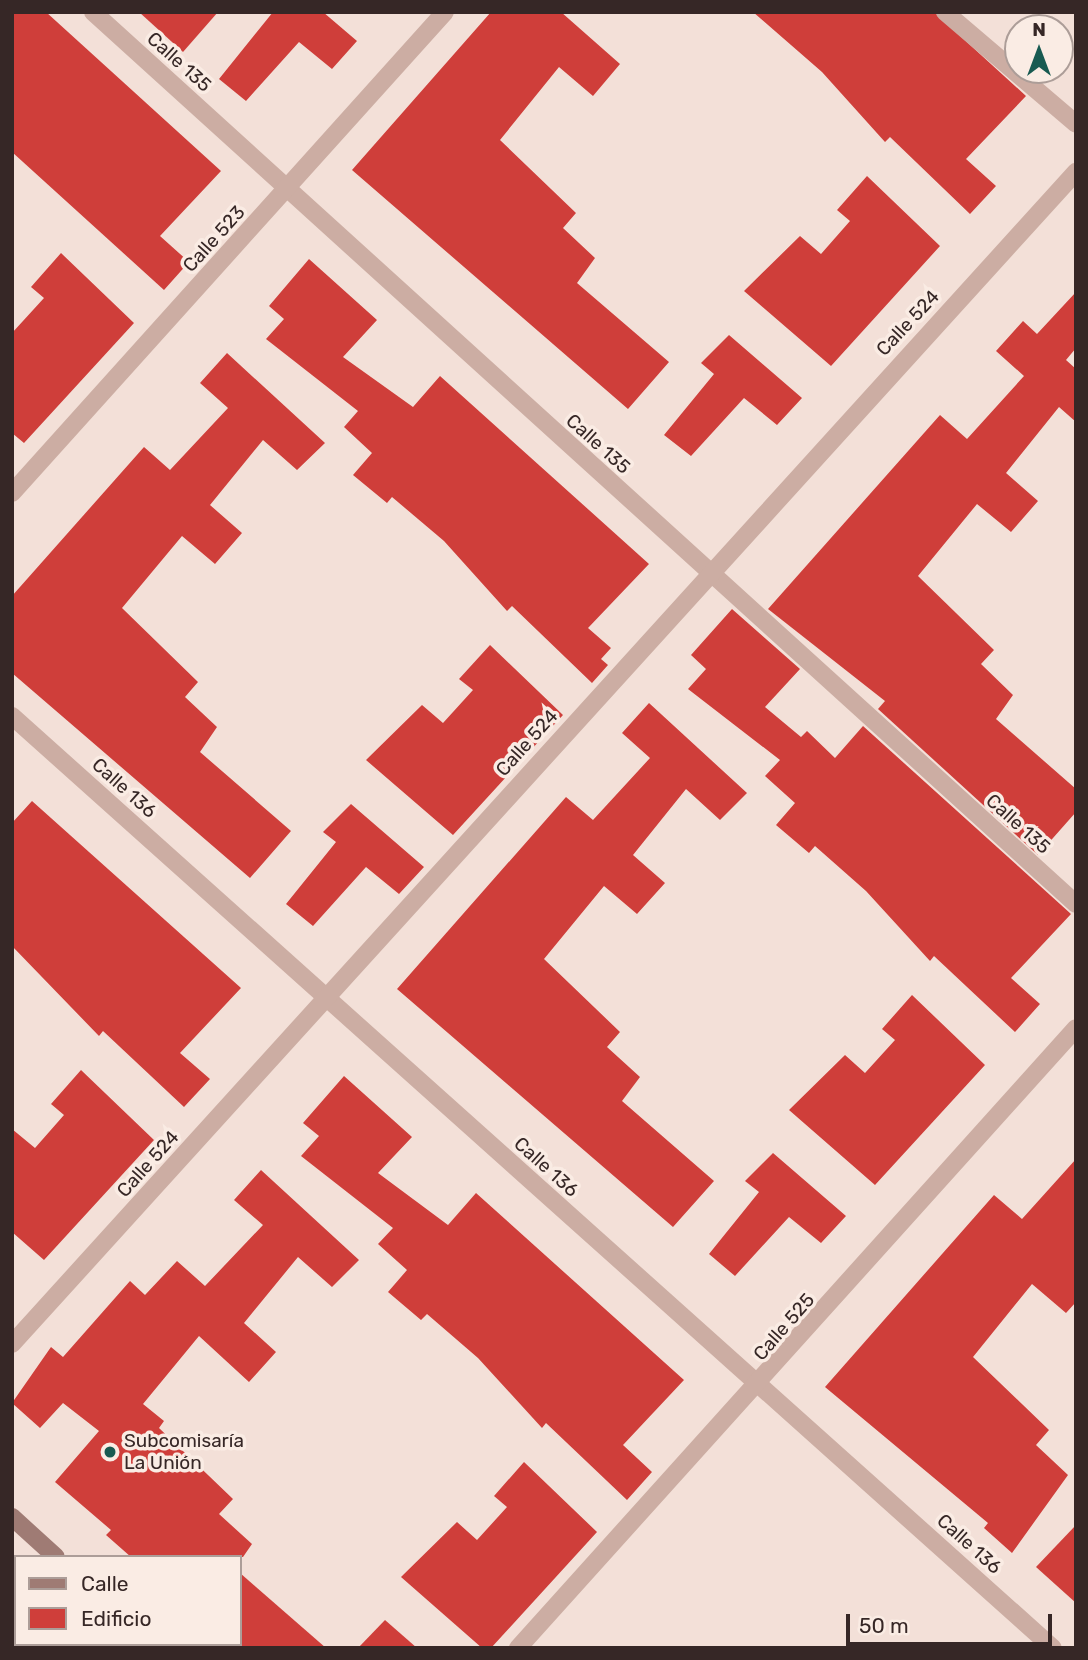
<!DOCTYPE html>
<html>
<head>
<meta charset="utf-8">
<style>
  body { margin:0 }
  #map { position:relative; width:1088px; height:1660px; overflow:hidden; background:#f3e0d8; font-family:Rubik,sans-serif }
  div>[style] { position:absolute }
  .building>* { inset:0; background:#cf3e3a }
  .street>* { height:18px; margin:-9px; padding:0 9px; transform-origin:9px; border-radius:9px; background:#ccada3 }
  .secondary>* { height:18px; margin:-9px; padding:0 9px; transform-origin:9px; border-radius:9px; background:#9f7b74 }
  .dots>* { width:19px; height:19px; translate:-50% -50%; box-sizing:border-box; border:4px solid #faece4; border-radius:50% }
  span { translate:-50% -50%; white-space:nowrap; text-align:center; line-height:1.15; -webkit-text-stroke:7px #faece4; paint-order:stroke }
  .street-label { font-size:19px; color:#362726 }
  .poi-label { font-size:19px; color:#362726 }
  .left { translate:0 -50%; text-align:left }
  .frame { position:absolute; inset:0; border:14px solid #362726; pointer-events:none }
  .legend { position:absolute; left:14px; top:1555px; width:228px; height:91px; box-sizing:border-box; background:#faece4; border:2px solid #ac9d98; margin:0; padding:9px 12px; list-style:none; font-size:21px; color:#362726 }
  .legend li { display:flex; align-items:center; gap:14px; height:35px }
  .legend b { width:35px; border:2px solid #ac9d98 }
  .north { position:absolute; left:1004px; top:14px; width:70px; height:70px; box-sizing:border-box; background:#faece4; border:2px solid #ac9d98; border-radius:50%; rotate:0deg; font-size:19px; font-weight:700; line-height:28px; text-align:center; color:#362726 }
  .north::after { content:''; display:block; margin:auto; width:24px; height:32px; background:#185a51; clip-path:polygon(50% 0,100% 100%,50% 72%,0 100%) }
  .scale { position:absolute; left:846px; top:1614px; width:206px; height:32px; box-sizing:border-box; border:4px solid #362726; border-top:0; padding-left:9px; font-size:21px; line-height:24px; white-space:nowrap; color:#362726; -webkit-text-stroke:5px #faece4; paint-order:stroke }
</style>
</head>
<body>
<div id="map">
  <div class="building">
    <div style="clip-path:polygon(12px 12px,46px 12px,221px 171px,160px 236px,189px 262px,164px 290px,12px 152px)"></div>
    <div style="clip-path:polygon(139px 12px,218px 12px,183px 52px)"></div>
    <div style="clip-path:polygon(273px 12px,323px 12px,357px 41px,332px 69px,299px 42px,246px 101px,219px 79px)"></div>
    <div style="clip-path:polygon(491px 12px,561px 12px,620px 64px,593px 96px,559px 67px,500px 140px,576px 213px,563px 228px,595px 258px,577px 283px,669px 362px,628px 409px,352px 170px)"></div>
    <div style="clip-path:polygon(753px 12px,934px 12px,1026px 96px,966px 159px,996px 186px,970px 214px,890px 137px,885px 142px,822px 72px)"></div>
    <div style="clip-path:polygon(867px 176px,940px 246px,831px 366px,744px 291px,800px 236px,821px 254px,850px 221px,837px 210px)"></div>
    <div style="clip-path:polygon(61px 253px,134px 323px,24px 443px,12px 433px,12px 333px,44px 298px,31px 287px)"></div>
    <div style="clip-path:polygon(309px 259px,377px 320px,343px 357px,413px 407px,440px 376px,649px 564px,588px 628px,611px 648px,601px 659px,608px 665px,592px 683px,512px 606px,507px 611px,444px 541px,392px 497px,387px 503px,353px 475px,372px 453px,344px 427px,358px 411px,266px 339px,284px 319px,269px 306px)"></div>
    <div style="clip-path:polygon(1076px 292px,1076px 348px,1066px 360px,1076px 369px,1076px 422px,1059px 407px,1006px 473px,1038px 501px,1011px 532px,977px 504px,918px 576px,994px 650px,981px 664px,1013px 695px,996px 719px,1076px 789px,1076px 812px,1038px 855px,878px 709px,885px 701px,768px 609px,940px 415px,967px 439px,1024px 376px,996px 351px,1023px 321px,1037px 334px)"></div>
    <div style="clip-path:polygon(729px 335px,802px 398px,777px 425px,744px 398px,691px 456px,664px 435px,714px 374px,701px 363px)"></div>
    <div style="clip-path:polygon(227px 353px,325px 443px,297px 470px,263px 440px,210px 505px,242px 533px,215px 564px,182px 536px,122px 608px,198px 682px,185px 697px,217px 727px,200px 752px,291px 831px,250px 878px,12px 673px,12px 596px,144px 447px,170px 470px,228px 408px,200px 383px)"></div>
    <div style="clip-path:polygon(732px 609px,800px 669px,765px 707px,801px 737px,807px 731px,835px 758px,863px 726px,1071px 914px,1011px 978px,1040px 1004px,1015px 1032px,934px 956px,930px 961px,866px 891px,815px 846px,809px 853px,776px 825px,795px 803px,765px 776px,780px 760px,688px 689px,706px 669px,691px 655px)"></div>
    <div style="clip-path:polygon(490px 645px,563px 715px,453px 835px,366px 760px,422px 705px,443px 723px,473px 690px,459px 679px)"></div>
    <div style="clip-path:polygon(649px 703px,747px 793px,720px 820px,686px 789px,633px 855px,665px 883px,637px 914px,604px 886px,544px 959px,620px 1032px,607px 1047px,640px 1077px,622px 1101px,714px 1181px,673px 1227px,397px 989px,566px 797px,593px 820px,650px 758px,622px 733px)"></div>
    <div style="clip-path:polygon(32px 801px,241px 988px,180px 1053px,210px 1079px,184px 1107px,103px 1031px,99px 1036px,12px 946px,12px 823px)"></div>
    <div style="clip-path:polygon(351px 804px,424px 867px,399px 894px,366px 867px,313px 926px,286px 904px,336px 842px,323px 832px)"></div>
    <div style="clip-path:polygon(912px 995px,985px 1065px,875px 1185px,789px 1110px,845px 1055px,865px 1073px,895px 1040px,882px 1029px)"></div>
    <div style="clip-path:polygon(81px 1070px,154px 1140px,44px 1260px,12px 1232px,12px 1129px,35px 1148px,64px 1115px,51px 1104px)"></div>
    <div style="clip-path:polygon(344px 1076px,412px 1137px,378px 1173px,448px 1225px,476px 1193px,684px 1380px,623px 1445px,652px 1472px,627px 1500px,546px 1423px,542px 1428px,478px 1358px,427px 1314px,421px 1320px,388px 1292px,407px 1270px,378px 1244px,393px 1228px,301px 1156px,319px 1136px,303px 1123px)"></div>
    <div style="clip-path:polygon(773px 1153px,846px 1216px,821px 1243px,789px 1217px,735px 1276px,709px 1254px,759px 1192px,745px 1181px)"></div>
    <div style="clip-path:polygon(1076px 1159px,1076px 1302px,1066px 1313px,1032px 1284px,973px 1357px,1049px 1430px,1036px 1445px,1068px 1475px,1012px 1553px,984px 1528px,988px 1523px,825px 1387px,994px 1195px,1022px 1219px)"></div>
    <div style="clip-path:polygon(261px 1170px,359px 1260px,332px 1287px,298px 1257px,244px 1323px,276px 1352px,249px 1382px,199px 1336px,143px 1404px,164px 1421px,159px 1428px,233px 1499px,219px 1514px,252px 1544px,243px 1557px,131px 1557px,106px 1535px,111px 1530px,55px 1482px,99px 1431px,63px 1403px,40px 1428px,12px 1403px,51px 1347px,63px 1357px,130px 1281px,145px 1295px,177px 1261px,205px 1286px,263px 1225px,234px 1200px)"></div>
    <div style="clip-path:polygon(524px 1462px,597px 1532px,491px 1648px,482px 1648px,401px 1577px,457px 1522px,477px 1540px,507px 1507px,494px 1496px)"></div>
    <div style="clip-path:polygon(1076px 1525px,1076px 1603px,1036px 1567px)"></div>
    <div style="clip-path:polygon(240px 1573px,326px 1648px,240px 1648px)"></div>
    <div style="clip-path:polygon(385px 1620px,417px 1648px,358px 1648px)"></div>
  </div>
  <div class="street">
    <div style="left:93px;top:12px;width:1327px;rotate:42.22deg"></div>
    <div style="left:945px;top:12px;width:172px;rotate:40.5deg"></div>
    <div style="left:12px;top:493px;width:647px;rotate:-48.01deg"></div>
    <div style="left:12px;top:716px;width:1397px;rotate:41.84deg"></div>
    <div style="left:12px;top:1344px;width:1583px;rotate:-47.77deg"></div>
    <div style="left:518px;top:1648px;width:834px;rotate:-48.01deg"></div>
  </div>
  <div class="secondary">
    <div style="left:12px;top:1517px;width:59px;rotate:42.3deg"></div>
    <div style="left:155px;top:1644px;width:6px;rotate:45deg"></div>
  </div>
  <div class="dots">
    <div style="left:110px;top:1452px;background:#185a51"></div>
  </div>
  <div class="street-label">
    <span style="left:179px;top:62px;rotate:42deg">Calle 135</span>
    <span style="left:214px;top:239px;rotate:-48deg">Calle 523</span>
    <span style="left:908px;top:323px;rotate:-47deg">Calle 524</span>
    <span style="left:598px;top:444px;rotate:42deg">Calle 135</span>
    <span style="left:527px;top:743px;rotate:-48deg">Calle 524</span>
    <span style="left:124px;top:788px;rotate:42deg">Calle 136</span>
    <span style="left:1018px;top:824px;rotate:42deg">Calle 135</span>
    <span style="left:148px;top:1164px;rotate:-48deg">Calle 524</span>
    <span style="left:546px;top:1167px;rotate:42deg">Calle 136</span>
    <span style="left:784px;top:1327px;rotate:-49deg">Calle 525</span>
    <span style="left:969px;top:1544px;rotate:42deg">Calle 136</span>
  </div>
  <div class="poi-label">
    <span class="left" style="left:124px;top:1452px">Subcomisaría<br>La Unión</span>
  </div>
  <div class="frame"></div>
  <ul class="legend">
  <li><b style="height:9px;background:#9f7b74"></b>Calle</li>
  <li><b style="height:19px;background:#cf3e3a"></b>Edificio</li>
  </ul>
  <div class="north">N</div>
  <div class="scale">50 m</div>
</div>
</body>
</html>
